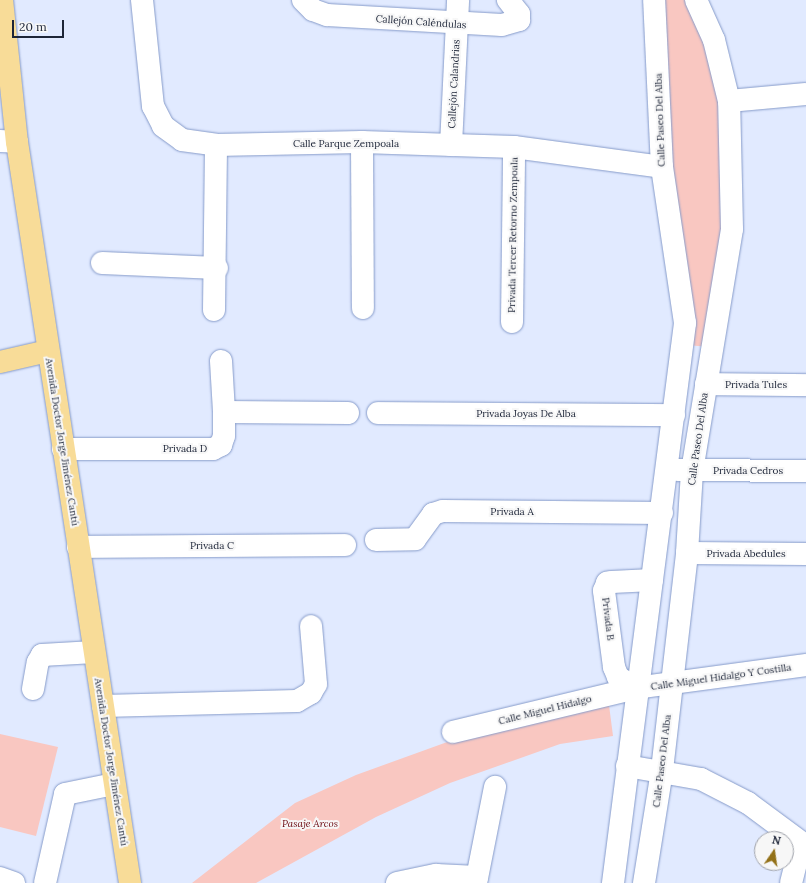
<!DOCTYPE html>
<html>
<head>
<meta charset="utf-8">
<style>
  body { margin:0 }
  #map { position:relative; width:806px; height:883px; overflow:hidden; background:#e1eaff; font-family:Lora,serif }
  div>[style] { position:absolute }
  .green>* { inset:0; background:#f9c7c1 }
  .roads { filter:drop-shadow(0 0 1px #869bca) drop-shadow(0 0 1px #869bca) }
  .minor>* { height:22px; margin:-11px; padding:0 11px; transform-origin:11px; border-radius:11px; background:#fff }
  .major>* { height:22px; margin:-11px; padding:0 11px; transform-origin:11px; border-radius:11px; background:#f8dc98 }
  span { translate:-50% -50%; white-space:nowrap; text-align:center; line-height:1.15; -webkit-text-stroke:4px #f7f7f7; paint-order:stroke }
  .street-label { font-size:10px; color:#1d2538 }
  .park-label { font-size:10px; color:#68030b; font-style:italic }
  .north { position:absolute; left:754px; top:831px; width:40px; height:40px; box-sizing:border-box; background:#f7f7f7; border:1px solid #a0a3ab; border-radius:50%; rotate:13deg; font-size:11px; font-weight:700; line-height:16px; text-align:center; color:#1d2538 }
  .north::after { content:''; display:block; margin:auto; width:14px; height:18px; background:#937118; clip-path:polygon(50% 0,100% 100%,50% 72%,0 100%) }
  .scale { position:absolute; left:12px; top:20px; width:52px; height:18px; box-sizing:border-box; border:2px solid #1d2538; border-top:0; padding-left:5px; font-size:12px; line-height:14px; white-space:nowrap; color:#1d2538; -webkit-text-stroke:3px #f7f7f7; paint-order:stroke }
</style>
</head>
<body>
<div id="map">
  <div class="green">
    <div style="clip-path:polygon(660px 0,690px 0,711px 47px,730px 147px,708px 347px,688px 345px,670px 181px)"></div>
    <div style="clip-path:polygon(609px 705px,613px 736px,560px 744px,450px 783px,376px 817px,256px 883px,192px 883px,295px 803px,356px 775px,450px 741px)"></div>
    <div style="clip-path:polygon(0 734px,58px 747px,36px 836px,0 827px)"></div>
  </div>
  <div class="roads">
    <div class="minor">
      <div style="left:142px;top:0;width:107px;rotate:84.1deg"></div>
      <div style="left:153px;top:106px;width:22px;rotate:63deg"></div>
      <div style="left:163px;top:126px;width:24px;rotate:36deg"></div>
      <div style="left:182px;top:140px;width:34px;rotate:8deg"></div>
      <div style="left:216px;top:145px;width:146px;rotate:-1.2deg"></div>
      <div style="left:362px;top:142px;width:152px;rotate:1.9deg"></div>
      <div style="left:514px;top:147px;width:149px;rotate:7.7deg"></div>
      <div style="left:303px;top:0;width:14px;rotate:45deg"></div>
      <div style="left:313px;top:10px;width:15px;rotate:20deg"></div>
      <div style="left:327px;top:15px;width:175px;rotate:3.3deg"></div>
      <div style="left:502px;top:25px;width:18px;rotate:-16deg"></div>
      <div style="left:519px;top:20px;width:6px;rotate:-90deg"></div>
      <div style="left:519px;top:14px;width:18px;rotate:-128deg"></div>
      <div style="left:729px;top:101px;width:77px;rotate:-5.2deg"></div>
      <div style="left:0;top:141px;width:17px;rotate:3deg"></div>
      <div style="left:362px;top:142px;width:166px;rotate:89.7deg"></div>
      <div style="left:451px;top:145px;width:145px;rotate:-87.2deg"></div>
      <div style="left:102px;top:263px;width:115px;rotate:2.5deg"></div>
      <div style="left:214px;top:310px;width:165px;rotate:-89.3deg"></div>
      <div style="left:512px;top:322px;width:175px;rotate:-89.3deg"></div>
      <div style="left:221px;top:361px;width:51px;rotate:86.6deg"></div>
      <div style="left:706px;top:384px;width:100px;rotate:0.6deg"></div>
      <div style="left:378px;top:413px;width:296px;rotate:0.4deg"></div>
      <div style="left:63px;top:449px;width:150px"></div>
      <div style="left:213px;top:449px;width:9px;rotate:-27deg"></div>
      <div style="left:221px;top:445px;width:9px;rotate:-72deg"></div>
      <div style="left:224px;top:436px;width:24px;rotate:-90deg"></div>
      <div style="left:224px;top:412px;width:124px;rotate:0.5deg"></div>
      <div style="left:678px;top:470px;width:128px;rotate:0.4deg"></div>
      <div style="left:376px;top:540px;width:39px;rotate:-1deg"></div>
      <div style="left:415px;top:539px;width:31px;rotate:-54deg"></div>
      <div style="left:433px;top:514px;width:10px;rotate:-17deg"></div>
      <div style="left:443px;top:511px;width:219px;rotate:0.5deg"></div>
      <div style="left:78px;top:547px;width:267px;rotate:-0.4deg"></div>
      <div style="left:687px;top:553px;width:119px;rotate:0.5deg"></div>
      <div style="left:636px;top:688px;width:21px;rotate:-149deg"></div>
      <div style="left:618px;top:677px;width:11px;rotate:-112deg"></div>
      <div style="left:614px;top:667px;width:77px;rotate:-97.5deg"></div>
      <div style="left:604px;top:591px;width:9px;rotate:-69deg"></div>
      <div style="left:607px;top:583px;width:5px;rotate:-11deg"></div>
      <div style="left:612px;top:582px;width:40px;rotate:-2.9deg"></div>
      <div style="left:33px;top:689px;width:27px;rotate:-80deg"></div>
      <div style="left:38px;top:662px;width:8px;rotate:-60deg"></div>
      <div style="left:42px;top:655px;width:52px;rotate:-3.3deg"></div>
      <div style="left:103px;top:706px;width:194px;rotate:-1.5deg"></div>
      <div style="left:297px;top:701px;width:16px;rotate:-30deg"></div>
      <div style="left:311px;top:693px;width:10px;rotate:-61deg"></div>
      <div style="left:316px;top:684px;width:58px;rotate:-94.9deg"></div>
      <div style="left:453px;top:732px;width:188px;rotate:-13.5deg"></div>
      <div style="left:636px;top:688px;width:172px;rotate:-7.7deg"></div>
      <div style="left:627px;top:766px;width:75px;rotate:10deg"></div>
      <div style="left:701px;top:779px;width:53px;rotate:27.1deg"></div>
      <div style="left:748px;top:803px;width:72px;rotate:36.6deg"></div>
      <div style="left:0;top:878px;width:15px;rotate:20deg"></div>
      <div style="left:45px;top:883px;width:91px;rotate:-77.3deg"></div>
      <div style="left:65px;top:794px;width:50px;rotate:-11.5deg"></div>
      <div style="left:397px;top:883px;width:40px;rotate:-12deg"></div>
      <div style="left:436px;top:875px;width:41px;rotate:2.8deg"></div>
      <div style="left:476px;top:883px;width:98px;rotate:-78.8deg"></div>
      <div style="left:613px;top:883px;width:565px;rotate:-82.67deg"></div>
      <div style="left:685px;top:323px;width:158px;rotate:-98.4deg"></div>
      <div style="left:662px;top:167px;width:167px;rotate:-92.7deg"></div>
      <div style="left:644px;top:883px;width:114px;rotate:-80.9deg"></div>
      <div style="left:662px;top:770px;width:218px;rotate:-83.4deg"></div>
      <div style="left:687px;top:553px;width:82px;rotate:-86.5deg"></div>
      <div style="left:692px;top:471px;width:245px;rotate:-80.6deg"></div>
      <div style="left:732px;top:229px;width:128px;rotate:-91.3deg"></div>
      <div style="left:729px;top:101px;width:63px;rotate:-103.8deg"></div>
      <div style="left:714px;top:40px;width:44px;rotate:-114.2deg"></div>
      <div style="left:791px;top:883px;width:41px;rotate:-76deg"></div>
    </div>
    <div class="major">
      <div style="left:2px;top:0;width:143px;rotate:84deg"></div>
      <div style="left:17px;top:142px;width:750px;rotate:81.33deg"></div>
      <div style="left:0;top:362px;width:49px;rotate:-12.9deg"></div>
    </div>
  </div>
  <div class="street-label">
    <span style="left:421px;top:22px;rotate:4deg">Callejón Caléndulas</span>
    <span style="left:454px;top:84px;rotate:-87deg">Callejón Calandrias</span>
    <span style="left:660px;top:120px;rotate:-92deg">Calle Paseo Del Alba</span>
    <span style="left:346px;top:144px">Calle Parque Zempoala</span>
    <span style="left:513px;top:235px;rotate:-89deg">Privada Tercer Retorno Zempoala</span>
    <span style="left:756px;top:385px">Privada Tules</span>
    <span style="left:526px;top:414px">Privada Joyas De Alba</span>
    <span style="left:698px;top:439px;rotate:-82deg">Calle Paseo Del Alba</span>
    <span style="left:62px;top:442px;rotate:81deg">Avenida Doctor Jorge Jiménez Cantú</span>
    <span style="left:185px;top:449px">Privada D</span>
    <span style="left:748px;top:471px">Privada Cedros</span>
    <span style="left:512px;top:512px">Privada A</span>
    <span style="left:212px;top:546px">Privada C</span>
    <span style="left:746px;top:554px">Privada Abedules</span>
    <span style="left:608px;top:619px;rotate:83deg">Privada B</span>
    <span style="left:721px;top:677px;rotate:-8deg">Calle Miguel Hidalgo Y Costilla</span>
    <span style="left:545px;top:710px;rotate:-14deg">Calle Miguel Hidalgo</span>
    <span style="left:662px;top:761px;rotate:-83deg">Calle Paseo Del Alba</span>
    <span style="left:111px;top:762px;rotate:81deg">Avenida Doctor Jorge Jiménez Cantú</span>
  </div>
  <div class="park-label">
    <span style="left:310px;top:824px">Pasaje Arcos</span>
  </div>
  <div class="north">N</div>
  <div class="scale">20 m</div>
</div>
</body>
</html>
